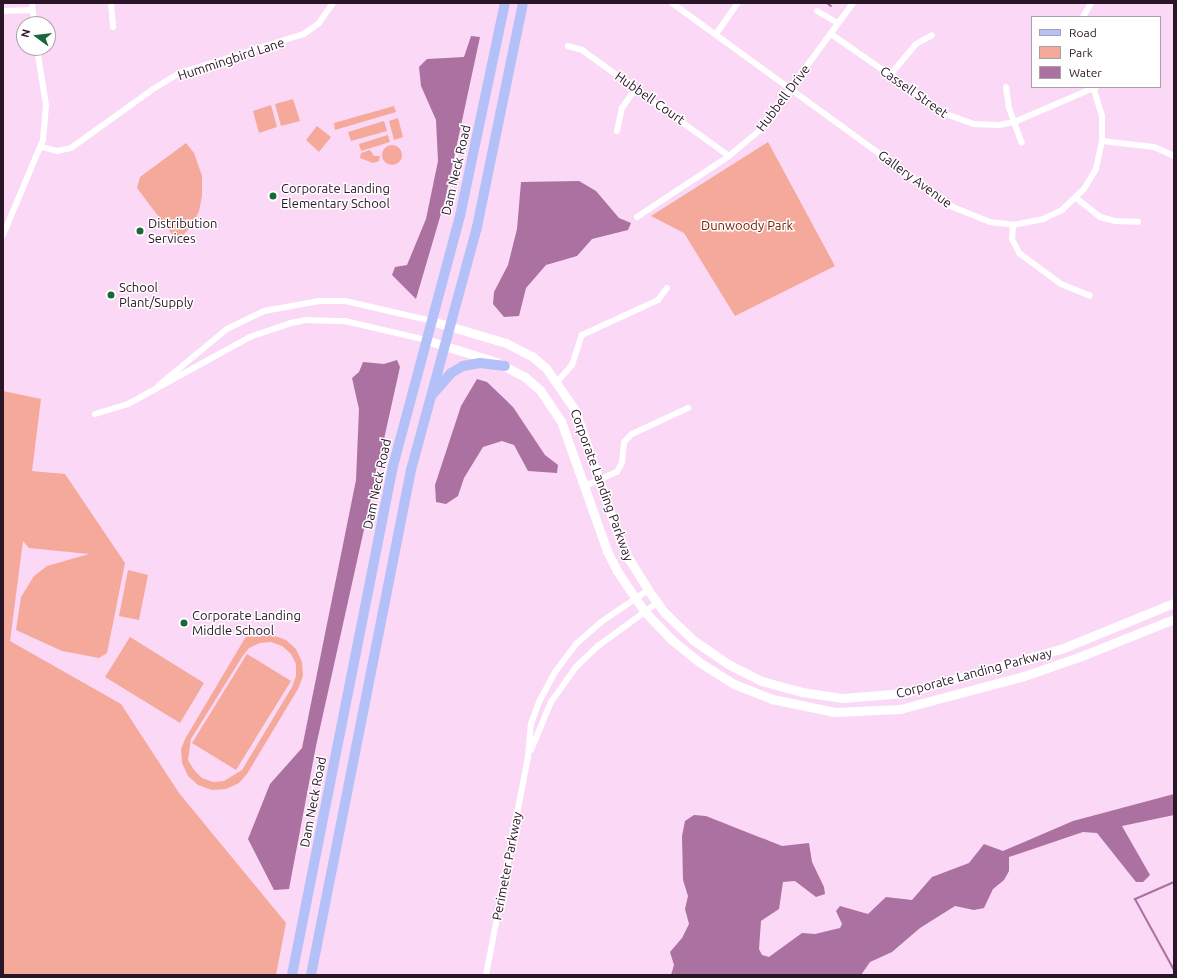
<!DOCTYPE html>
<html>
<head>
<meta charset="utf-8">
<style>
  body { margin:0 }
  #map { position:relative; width:1177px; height:978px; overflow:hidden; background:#fbd8f5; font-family:Ubuntu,sans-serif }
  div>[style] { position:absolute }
  .green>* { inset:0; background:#f4a99a }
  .round { border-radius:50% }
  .water>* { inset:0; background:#aa71a1 }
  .stream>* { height:2px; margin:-1px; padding:0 1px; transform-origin:1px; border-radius:1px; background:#aa71a1 }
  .street>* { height:6px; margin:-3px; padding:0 3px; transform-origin:3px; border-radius:3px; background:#fff }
  .secondary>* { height:9px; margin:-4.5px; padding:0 4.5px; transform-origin:4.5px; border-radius:4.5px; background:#fff }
  .primary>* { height:10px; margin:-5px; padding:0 5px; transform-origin:5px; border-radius:5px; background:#b3c1f8 }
  .dots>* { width:11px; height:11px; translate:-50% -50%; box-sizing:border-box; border:2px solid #fff; border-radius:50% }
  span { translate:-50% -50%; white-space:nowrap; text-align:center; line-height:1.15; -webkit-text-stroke:3px #fff; paint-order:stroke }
  .street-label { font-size:13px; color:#2b1628 }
  .poi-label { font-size:13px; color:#2b1628 }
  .left { translate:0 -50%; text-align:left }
  .park-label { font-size:13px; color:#701606 }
  .frame { position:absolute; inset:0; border:4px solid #2b1628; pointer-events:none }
  .legend { position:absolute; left:1031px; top:16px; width:130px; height:72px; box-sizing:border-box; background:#fff; border:1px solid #aaa2a9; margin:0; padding:5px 7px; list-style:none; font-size:12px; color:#2b1628 }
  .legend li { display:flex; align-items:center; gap:8px; height:20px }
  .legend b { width:20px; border:1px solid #aaa2a9 }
  .north { position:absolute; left:16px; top:16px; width:40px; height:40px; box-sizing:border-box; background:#fff; border:1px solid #aaa2a9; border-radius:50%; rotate:285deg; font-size:11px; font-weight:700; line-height:16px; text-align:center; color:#2b1628 }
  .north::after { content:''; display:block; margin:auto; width:14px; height:18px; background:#196838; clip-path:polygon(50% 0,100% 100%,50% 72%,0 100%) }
</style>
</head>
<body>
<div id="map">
  <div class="green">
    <div style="clip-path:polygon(293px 99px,300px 121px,281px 126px,275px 104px)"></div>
    <div style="clip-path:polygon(271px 105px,277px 127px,259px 133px,253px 111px)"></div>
    <div style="clip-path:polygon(394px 106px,396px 112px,335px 130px,334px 123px)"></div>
    <div style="clip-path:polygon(398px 118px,403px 137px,394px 140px,389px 121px)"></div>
    <div style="clip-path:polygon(384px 121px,387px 131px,351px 141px,348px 132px)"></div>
    <div style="clip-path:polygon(317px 126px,331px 137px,319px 152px,306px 140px)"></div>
    <div style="clip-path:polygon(388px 135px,390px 142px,361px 151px,359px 144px)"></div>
    <div style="clip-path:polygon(768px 142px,835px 266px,735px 316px,684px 233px,651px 216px)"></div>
    <div style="clip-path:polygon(186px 143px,194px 153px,202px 176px,202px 196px,199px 211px,192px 226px,177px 241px,137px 188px,140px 177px)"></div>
    <div class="round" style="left:382px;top:145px;width:20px;height:20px"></div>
    <div style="clip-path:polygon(370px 150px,374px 156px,380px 156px,379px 161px,373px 163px,360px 158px,361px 153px)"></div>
    <div style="clip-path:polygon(3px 391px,41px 399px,32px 471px,65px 474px,125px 563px,107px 653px,99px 658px,62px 651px,16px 630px,21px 597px,34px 576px,47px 566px,89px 554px,29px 548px,23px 541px,10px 641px,121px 704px,179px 793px,286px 923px,276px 975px,3px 975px)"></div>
    <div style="clip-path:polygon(128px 570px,148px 575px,139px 620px,119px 616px)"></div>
    <div style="clip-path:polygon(evenodd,251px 628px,256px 631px,253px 636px,256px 637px,272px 635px,286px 640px,296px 649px,302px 662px,303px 676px,298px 689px,247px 774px,239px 783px,226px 789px,212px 790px,198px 785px,188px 776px,182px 763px,181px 749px,185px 739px,251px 628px,271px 642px,282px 646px,291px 654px,296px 664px,296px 676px,292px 687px,242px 770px,224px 781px,213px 782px,202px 778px,194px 770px,188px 760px,191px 739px,242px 657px,249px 648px,260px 643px,271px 642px)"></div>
    <div style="clip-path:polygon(130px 637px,204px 683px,180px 723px,105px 677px)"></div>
    <div style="clip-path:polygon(247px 654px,291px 681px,236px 770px,192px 743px)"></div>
  </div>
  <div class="water">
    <div style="clip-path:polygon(471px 36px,480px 37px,445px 200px,416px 299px,392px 275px,395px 267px,407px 265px,426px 219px,438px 161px,436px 120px,421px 86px,419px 67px,427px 59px,464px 57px)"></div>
    <div style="clip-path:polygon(579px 181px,596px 191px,619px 218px,631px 223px,628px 230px,592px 239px,577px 256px,546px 265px,526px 288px,519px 316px,504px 317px,493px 304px,494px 292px,508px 265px,517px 229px,521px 182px)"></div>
    <div style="clip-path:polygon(397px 360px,400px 367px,316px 746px,289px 889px,274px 890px,248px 839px,270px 784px,302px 748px,356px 480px,359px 409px,352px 378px,359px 372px,363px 362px,384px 364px)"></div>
    <div style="clip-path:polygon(477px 379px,487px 382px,513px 407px,545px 455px,558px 465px,557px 473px,528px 471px,514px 445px,502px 441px,483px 447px,464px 478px,458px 496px,446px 504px,436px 502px,435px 485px,461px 406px)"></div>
    <div style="clip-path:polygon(1174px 794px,1174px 815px,1122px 826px,1150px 875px,1143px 882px,1136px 882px,1097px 833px,1083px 832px,1009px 857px,1009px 871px,1004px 880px,993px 889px,984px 908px,974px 910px,955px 906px,920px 928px,892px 952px,870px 962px,861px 975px,671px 975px,674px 965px,670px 952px,682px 938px,689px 924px,685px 909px,688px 896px,683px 880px,682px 836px,685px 821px,694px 815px,706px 816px,782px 846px,809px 843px,812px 862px,824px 887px,825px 894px,816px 897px,795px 881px,783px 882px,779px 909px,761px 921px,759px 949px,762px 955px,769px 957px,802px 933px,815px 934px,840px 928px,842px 924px,836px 911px,840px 906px,868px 914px,886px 897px,912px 900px,932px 877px,969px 863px,984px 844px,1003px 851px,1073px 821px)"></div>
  </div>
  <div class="stream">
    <div style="left:827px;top:3px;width:5px;rotate:37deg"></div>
    <div style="left:1174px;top:882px;width:43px;rotate:156.4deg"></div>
    <div style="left:1135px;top:899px;width:81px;rotate:61.2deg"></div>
  </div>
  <div class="street">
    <div style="left:32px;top:3px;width:21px;rotate:85deg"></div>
    <div style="left:111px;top:3px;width:24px;rotate:85deg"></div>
    <div style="left:672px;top:3px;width:347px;rotate:36deg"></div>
    <div style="left:953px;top:207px;width:40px;rotate:22deg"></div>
    <div style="left:990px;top:222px;width:23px;rotate:7deg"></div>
    <div style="left:1013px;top:225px;width:31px;rotate:-11deg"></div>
    <div style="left:1043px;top:219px;width:21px;rotate:-25deg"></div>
    <div style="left:1062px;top:210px;width:30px;rotate:-44deg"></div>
    <div style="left:1084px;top:189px;width:23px;rotate:-59deg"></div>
    <div style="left:1096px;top:169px;width:29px;rotate:-78deg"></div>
    <div style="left:1102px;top:141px;width:25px;rotate:-90deg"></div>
    <div style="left:1102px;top:116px;width:30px;rotate:-107deg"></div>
    <div style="left:3px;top:11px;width:29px;rotate:-2deg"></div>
    <div style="left:817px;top:11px;width:24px;rotate:30deg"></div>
    <div style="left:1083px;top:17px;width:16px;rotate:-60deg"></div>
    <div style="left:716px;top:34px;width:38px;rotate:-55deg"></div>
    <div style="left:831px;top:34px;width:140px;rotate:34.8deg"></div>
    <div style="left:946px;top:114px;width:29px;rotate:20deg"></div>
    <div style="left:973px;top:124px;width:26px;rotate:2deg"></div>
    <div style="left:999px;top:125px;width:15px;rotate:-11deg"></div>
    <div style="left:1014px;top:122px;width:89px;rotate:-23.1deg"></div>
    <div style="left:568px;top:46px;width:15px;rotate:16deg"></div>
    <div style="left:582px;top:50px;width:181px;rotate:35.8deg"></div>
    <div style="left:890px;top:75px;width:40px;rotate:-50deg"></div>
    <div style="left:916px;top:44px;width:18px;rotate:-29deg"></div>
    <div style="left:1006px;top:87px;width:21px;rotate:82deg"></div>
    <div style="left:1009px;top:108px;width:37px;rotate:70deg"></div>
    <div style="left:617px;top:131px;width:24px;rotate:-78deg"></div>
    <div style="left:622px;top:108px;width:24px;rotate:-55deg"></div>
    <div style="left:1102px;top:141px;width:52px;rotate:6.6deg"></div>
    <div style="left:1154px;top:147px;width:22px;rotate:24deg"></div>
    <div style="left:42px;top:147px;width:16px;rotate:15deg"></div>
    <div style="left:57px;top:151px;width:14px;rotate:-12deg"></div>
    <div style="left:71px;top:148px;width:101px;rotate:-35.7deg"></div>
    <div style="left:153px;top:89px;width:31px;rotate:-31deg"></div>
    <div style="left:180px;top:73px;width:130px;rotate:-17.5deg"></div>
    <div style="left:304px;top:34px;width:19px;rotate:-36deg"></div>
    <div style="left:319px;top:23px;width:24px;rotate:-55deg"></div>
    <div style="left:1076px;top:198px;width:31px;rotate:38deg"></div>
    <div style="left:1100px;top:217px;width:16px;rotate:15deg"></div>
    <div style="left:1115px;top:221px;width:23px;rotate:2deg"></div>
    <div style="left:637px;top:217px;width:110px;rotate:-33.5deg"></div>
    <div style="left:729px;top:156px;width:39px;rotate:-40deg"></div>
    <div style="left:759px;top:131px;width:159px;rotate:-53.7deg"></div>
    <div style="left:1013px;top:225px;width:14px;rotate:94deg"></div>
    <div style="left:1012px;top:239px;width:16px;rotate:63deg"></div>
    <div style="left:1019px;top:253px;width:52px;rotate:36.4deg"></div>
    <div style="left:1061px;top:284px;width:31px;rotate:22deg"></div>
    <div style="left:3px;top:235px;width:103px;rotate:-67.2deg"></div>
    <div style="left:43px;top:140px;width:35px;rotate:-85deg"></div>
    <div style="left:46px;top:105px;width:58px;rotate:-99deg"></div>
    <div style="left:558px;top:381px;width:21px;rotate:-49deg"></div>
    <div style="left:572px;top:365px;width:32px;rotate:-72deg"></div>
    <div style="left:582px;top:335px;width:84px;rotate:-24.7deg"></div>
    <div style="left:658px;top:300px;width:15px;rotate:-53deg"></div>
    <div style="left:159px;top:385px;width:88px;rotate:-39.5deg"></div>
    <div style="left:227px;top:329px;width:41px;rotate:-25.9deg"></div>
    <div style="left:264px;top:311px;width:56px;rotate:-10.3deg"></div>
    <div style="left:319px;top:301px;width:26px"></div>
    <div style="left:345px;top:301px;width:89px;rotate:12.9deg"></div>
    <div style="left:95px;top:414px;width:34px;rotate:-17deg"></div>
    <div style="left:128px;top:404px;width:139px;rotate:-28.8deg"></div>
    <div style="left:250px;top:337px;width:43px;rotate:-18.9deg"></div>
    <div style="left:291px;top:323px;width:16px;rotate:-11deg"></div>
    <div style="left:307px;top:320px;width:38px;rotate:2deg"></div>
    <div style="left:345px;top:321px;width:83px;rotate:13.2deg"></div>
    <div style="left:585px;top:486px;width:35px;rotate:-24deg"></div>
    <div style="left:617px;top:472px;width:11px;rotate:-63deg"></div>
    <div style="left:622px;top:462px;width:20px;rotate:-84deg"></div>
    <div style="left:624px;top:442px;width:11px;rotate:-45deg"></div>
    <div style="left:632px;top:434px;width:62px;rotate:-24.9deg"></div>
    <div style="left:531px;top:750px;width:52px;rotate:-67.4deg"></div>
    <div style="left:551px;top:702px;width:43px;rotate:-54.5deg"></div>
    <div style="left:576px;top:667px;width:30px;rotate:-44deg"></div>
    <div style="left:598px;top:646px;width:73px;rotate:-36.1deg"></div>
    <div style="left:486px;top:975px;width:222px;rotate:-79.1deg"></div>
    <div style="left:528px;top:757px;width:33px;rotate:-85deg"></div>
    <div style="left:531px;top:724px;width:23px;rotate:-70deg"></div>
    <div style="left:539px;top:702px;width:34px;rotate:-62deg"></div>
    <div style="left:555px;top:672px;width:35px;rotate:-53deg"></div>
    <div style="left:576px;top:644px;width:33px;rotate:-41deg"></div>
    <div style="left:601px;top:622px;width:57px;rotate:-34.2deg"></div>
  </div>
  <div class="secondary">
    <div style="left:432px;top:321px;width:77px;rotate:16.6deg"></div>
    <div style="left:506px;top:343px;width:29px;rotate:27deg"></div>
    <div style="left:532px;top:356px;width:18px;rotate:41deg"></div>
    <div style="left:546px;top:368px;width:51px;rotate:55.4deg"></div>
    <div style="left:575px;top:410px;width:126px;rotate:71deg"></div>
    <div style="left:616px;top:529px;width:33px;rotate:67deg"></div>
    <div style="left:629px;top:559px;width:36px;rotate:58deg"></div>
    <div style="left:648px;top:590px;width:29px;rotate:54deg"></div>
    <div style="left:665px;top:613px;width:39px;rotate:44deg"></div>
    <div style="left:693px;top:640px;width:42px;rotate:34.4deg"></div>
    <div style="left:728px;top:664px;width:38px;rotate:27deg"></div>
    <div style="left:762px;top:681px;width:41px;rotate:15.4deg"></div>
    <div style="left:802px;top:692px;width:40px;rotate:8.5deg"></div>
    <div style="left:842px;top:698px;width:63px;rotate:-4.5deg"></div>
    <div style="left:905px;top:693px;width:162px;rotate:-15.8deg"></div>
    <div style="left:1061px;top:649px;width:122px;rotate:-22.2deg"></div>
    <div style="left:426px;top:340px;width:73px;rotate:17.4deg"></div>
    <div style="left:496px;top:362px;width:33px;rotate:27deg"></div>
    <div style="left:525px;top:377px;width:20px;rotate:41deg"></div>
    <div style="left:540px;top:390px;width:37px;rotate:56deg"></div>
    <div style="left:561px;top:421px;width:138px;rotate:70.5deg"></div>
    <div style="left:607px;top:551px;width:22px;rotate:63deg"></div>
    <div style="left:617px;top:571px;width:48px;rotate:56deg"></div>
    <div style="left:644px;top:611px;width:40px;rotate:46deg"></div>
    <div style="left:672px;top:640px;width:35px;rotate:39deg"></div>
    <div style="left:699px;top:662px;width:41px;rotate:32.2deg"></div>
    <div style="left:734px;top:684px;width:41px;rotate:21.5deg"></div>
    <div style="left:772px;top:699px;width:64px;rotate:11.7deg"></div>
    <div style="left:835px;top:712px;width:65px;rotate:-2.6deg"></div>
    <div style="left:900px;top:709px;width:128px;rotate:-14.9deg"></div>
    <div style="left:1024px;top:676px;width:58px;rotate:-19.1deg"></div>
    <div style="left:1079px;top:657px;width:102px;rotate:-21.8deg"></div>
  </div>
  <div class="primary">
    <div style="left:432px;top:395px;width:29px;rotate:-49deg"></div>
    <div style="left:451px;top:373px;width:14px;rotate:-30deg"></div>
    <div style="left:463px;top:366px;width:17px;rotate:-10deg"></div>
    <div style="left:480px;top:363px;width:25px;rotate:7deg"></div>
    <div style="left:292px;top:975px;width:519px;rotate:-78.78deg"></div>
    <div style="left:393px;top:466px;width:259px;rotate:-75deg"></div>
    <div style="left:460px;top:216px;width:218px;rotate:-78.1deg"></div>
    <div style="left:311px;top:975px;width:515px;rotate:-78.8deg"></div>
    <div style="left:411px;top:470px;width:252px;rotate:-74.8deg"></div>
    <div style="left:477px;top:227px;width:229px;rotate:-78.4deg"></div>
  </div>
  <div class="dots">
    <div style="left:273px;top:196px;background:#196838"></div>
    <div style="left:140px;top:231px;background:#196838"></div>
    <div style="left:111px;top:295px;background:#196838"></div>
    <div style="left:184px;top:623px;background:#196838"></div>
  </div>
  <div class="street-label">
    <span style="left:231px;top:59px;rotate:-18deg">Hummingbird Lane</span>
    <span style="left:914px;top:92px;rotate:35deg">Cassell Street</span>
    <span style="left:650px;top:98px;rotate:35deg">Hubbell Court</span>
    <span style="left:783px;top:98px;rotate:-53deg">Hubbell Drive</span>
    <span style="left:456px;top:170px;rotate:-77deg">Dam Neck Road</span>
    <span style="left:915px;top:179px;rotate:36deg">Gallery Avenue</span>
    <span style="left:377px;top:484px;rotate:-78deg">Dam Neck Road</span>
    <span style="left:602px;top:485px;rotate:70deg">Corporate Landing Parkway</span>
    <span style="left:974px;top:673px;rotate:-15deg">Corporate Landing Parkway</span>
    <span style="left:313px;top:802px;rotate:-79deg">Dam Neck Road</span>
    <span style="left:507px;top:866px;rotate:-79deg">Perimeter Parkway</span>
  </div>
  <div class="poi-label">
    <span class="left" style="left:281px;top:196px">Corporate Landing<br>Elementary School</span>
    <span class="left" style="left:148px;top:231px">Distribution<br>Services</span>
    <span class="left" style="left:119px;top:295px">School<br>Plant/Supply</span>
    <span class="left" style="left:192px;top:623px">Corporate Landing<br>Middle School</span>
  </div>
  <div class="park-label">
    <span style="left:747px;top:225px">Dunwoody Park</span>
  </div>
  <div class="frame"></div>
  <ul class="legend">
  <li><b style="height:5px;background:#b3c1f8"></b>Road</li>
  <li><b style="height:11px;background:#f4a99a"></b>Park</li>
  <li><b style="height:11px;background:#aa71a1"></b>Water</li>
  </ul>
  <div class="north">N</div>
</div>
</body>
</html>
